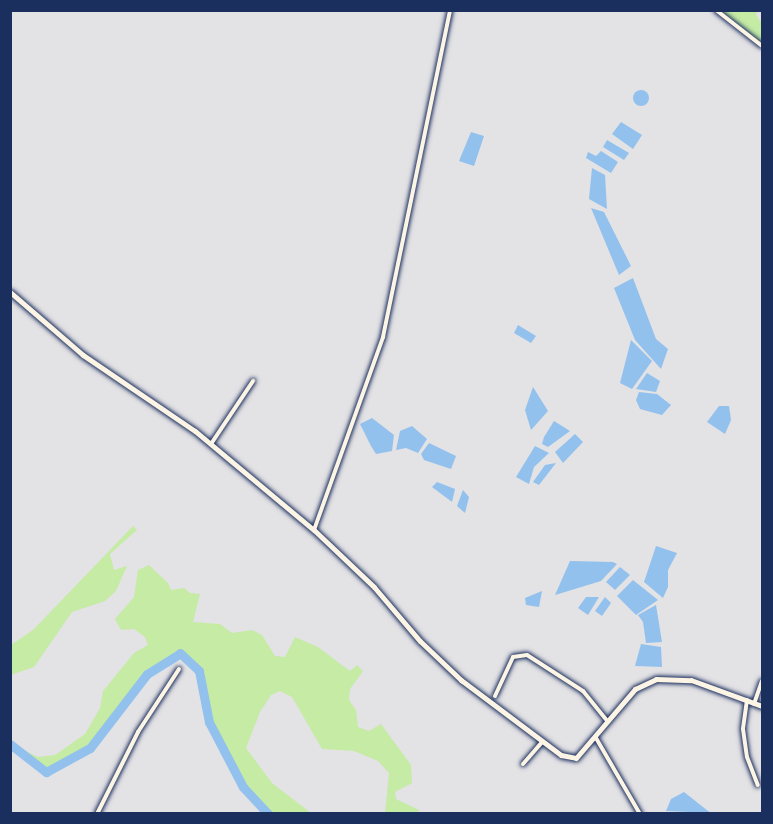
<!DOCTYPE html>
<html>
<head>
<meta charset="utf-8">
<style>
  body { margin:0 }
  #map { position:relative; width:773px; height:824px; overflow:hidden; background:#e3e2e5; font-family:"Balsamiq Sans",sans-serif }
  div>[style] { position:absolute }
  .green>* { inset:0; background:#c5eba5 }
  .water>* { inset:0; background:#92c1ed }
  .round { border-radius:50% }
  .river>* { height:9px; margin:-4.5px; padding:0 4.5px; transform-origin:4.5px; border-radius:4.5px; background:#92c1ed }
  .roads { filter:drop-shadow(0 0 2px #1b2f5e) drop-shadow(0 0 2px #1b2f5e) }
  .minor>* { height:4px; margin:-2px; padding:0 2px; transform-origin:2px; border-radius:2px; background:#fcf5e5 }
  .tertiary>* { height:5px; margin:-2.5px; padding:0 2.5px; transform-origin:2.5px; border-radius:2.5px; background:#fcf5e5 }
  span { translate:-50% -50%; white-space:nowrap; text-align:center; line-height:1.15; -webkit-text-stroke:6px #fcf5e5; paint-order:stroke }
  .frame { position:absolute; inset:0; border:12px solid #1b2f5e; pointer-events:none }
</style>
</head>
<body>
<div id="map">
  <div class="green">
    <div style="clip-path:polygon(716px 11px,758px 11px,756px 15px,762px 23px,762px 46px)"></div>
    <div style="clip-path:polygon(133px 526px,137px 530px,110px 554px,114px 570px,127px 566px,116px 591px,105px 601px,72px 612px,34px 667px,11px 675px,11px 645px,33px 630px)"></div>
    <div style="clip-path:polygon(149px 565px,168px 583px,171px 590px,184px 588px,190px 593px,200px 594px,193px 622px,220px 624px,232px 633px,252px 630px,262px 635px,275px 656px,285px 657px,295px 637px,318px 647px,350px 671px,357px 665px,363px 671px,350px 689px,349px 700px,356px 710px,358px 727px,369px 731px,381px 724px,411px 765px,412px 783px,395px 792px,396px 799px,419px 810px,418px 813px,385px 813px,389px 773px,378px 761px,354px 751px,322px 749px,292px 697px,280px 691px,271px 695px,260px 712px,246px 748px,272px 783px,311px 813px,268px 813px,243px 787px,209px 722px,199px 671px,180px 653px,147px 674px,90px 748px,46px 772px,11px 744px,38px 757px,55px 755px,85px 734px,100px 708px,103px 691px,134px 653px,148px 645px,145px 637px,134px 629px,121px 630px,115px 619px,134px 597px,138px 570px)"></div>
  </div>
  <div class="water">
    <div class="round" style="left:633px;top:90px;width:16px;height:16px"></div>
    <div style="clip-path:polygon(621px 122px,642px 135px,633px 149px,612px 134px)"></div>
    <div style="clip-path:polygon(471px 132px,484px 136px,474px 166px,459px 161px)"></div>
    <div style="clip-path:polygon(607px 140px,629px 153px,624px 160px,603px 147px)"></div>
    <div style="clip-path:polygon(601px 151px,618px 162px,611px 173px,586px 158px,588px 152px,596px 156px)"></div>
    <div style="clip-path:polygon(592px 168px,605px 175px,607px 209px,589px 199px)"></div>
    <div style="clip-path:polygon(591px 208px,604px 212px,631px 266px,619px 275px)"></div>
    <div style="clip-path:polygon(633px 278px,656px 339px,668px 349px,661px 369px,635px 340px,614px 288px)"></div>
    <div style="clip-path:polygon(518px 325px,536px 336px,531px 343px,514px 333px)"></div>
    <div style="clip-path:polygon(631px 340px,652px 361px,632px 389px,620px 383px)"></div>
    <div style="clip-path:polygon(647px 373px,660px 381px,656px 392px,636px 389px)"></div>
    <div style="clip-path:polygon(533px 387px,548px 411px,531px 430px,525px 410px)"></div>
    <div style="clip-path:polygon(639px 392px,657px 394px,671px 405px,662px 415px,640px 409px,636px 400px)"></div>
    <div style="clip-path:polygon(719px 406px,729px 406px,731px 420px,725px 434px,707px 422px)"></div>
    <div style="clip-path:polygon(372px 418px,394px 435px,392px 451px,376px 454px,371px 446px,360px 424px)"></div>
    <div style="clip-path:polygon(554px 421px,570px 431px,548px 447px,542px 444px,544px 437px)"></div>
    <div style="clip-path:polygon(412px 426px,427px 439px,418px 453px,406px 448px,396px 450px,400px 431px)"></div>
    <div style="clip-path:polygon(575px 434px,583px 442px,563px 463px,555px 452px)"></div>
    <div style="clip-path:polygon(429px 443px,456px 456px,451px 469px,424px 460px,421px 454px)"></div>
    <div style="clip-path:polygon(535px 446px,549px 453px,534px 467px,529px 484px,516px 477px)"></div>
    <div style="clip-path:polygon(556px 463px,539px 485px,533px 482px,545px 465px)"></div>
    <div style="clip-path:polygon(437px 482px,455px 489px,452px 502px,432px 487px)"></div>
    <div style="clip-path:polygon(463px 490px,469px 497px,465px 513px,457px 506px)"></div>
    <div style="clip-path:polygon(656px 546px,677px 553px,668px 570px,668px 587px,663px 598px,644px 582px)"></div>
    <div style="clip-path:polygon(570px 561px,613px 562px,617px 564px,601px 581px,555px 595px)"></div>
    <div style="clip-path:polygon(620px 567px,630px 575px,615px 590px,606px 582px)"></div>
    <div style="clip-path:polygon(633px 580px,658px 600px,636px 615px,617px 596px)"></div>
    <div style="clip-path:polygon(542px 591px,539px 607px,526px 605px,525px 598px)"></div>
    <div style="clip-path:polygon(586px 597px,599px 597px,588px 615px,578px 608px)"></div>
    <div style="clip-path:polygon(605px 597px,611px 603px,602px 616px,595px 611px)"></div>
    <div style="clip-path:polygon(656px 605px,662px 642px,646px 643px,643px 622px,638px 615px)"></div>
    <div style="clip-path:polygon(641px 644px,661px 647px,662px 667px,635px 666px)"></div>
    <div style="clip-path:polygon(684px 792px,708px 811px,712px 813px,666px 811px,671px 799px)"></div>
  </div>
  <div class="river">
    <div style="left:10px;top:744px;width:46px;rotate:37.9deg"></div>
    <div style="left:46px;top:772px;width:50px;rotate:-28.6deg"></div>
    <div style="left:90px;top:748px;width:93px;rotate:-52.4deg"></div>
    <div style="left:147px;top:674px;width:39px;rotate:-32deg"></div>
    <div style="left:180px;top:653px;width:26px;rotate:43deg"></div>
    <div style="left:199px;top:671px;width:52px;rotate:78.9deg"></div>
    <div style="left:209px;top:722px;width:73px;rotate:62.4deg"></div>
    <div style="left:243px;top:787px;width:37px;rotate:47deg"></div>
  </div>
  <div class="roads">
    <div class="minor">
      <div style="left:716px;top:10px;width:58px;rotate:38deg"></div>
      <div style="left:211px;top:444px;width:76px;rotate:-56.3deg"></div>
      <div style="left:314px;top:530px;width:205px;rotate:-70.3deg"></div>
      <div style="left:383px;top:337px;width:334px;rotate:-78.4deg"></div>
      <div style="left:495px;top:696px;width:43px;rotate:-65.2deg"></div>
      <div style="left:513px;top:657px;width:14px;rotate:-8deg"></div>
      <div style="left:527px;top:655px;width:67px;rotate:32.7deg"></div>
      <div style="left:583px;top:691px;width:38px;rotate:51deg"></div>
      <div style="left:747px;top:700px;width:29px;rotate:98deg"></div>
      <div style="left:743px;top:729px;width:28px;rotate:82deg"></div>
      <div style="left:747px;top:757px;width:30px;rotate:69deg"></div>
      <div style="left:754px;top:704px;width:24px;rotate:-71deg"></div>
      <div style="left:596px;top:738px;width:88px;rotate:59.9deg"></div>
      <div style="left:523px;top:764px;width:29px;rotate:-49deg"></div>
      <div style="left:97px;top:814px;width:92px;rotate:-63.4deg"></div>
      <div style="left:138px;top:732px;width:75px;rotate:-56.9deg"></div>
    </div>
    <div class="tertiary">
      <div style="left:10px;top:292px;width:96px;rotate:40.8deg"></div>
      <div style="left:83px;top:355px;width:135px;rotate:34.2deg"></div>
      <div style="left:195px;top:431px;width:155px;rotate:39.8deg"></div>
      <div style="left:314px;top:530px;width:83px;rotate:43.5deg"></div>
      <div style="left:374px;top:587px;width:71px;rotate:49.6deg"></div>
      <div style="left:420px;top:641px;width:57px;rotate:43.6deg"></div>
      <div style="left:461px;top:680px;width:125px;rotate:36.9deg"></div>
      <div style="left:561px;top:755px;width:15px;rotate:11deg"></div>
      <div style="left:576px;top:758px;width:91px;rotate:-49.5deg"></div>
      <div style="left:635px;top:689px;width:23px;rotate:-25deg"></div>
      <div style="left:656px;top:679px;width:35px;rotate:2deg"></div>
      <div style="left:691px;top:680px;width:76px;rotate:20.1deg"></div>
    </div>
  </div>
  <div class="frame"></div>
</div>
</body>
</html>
